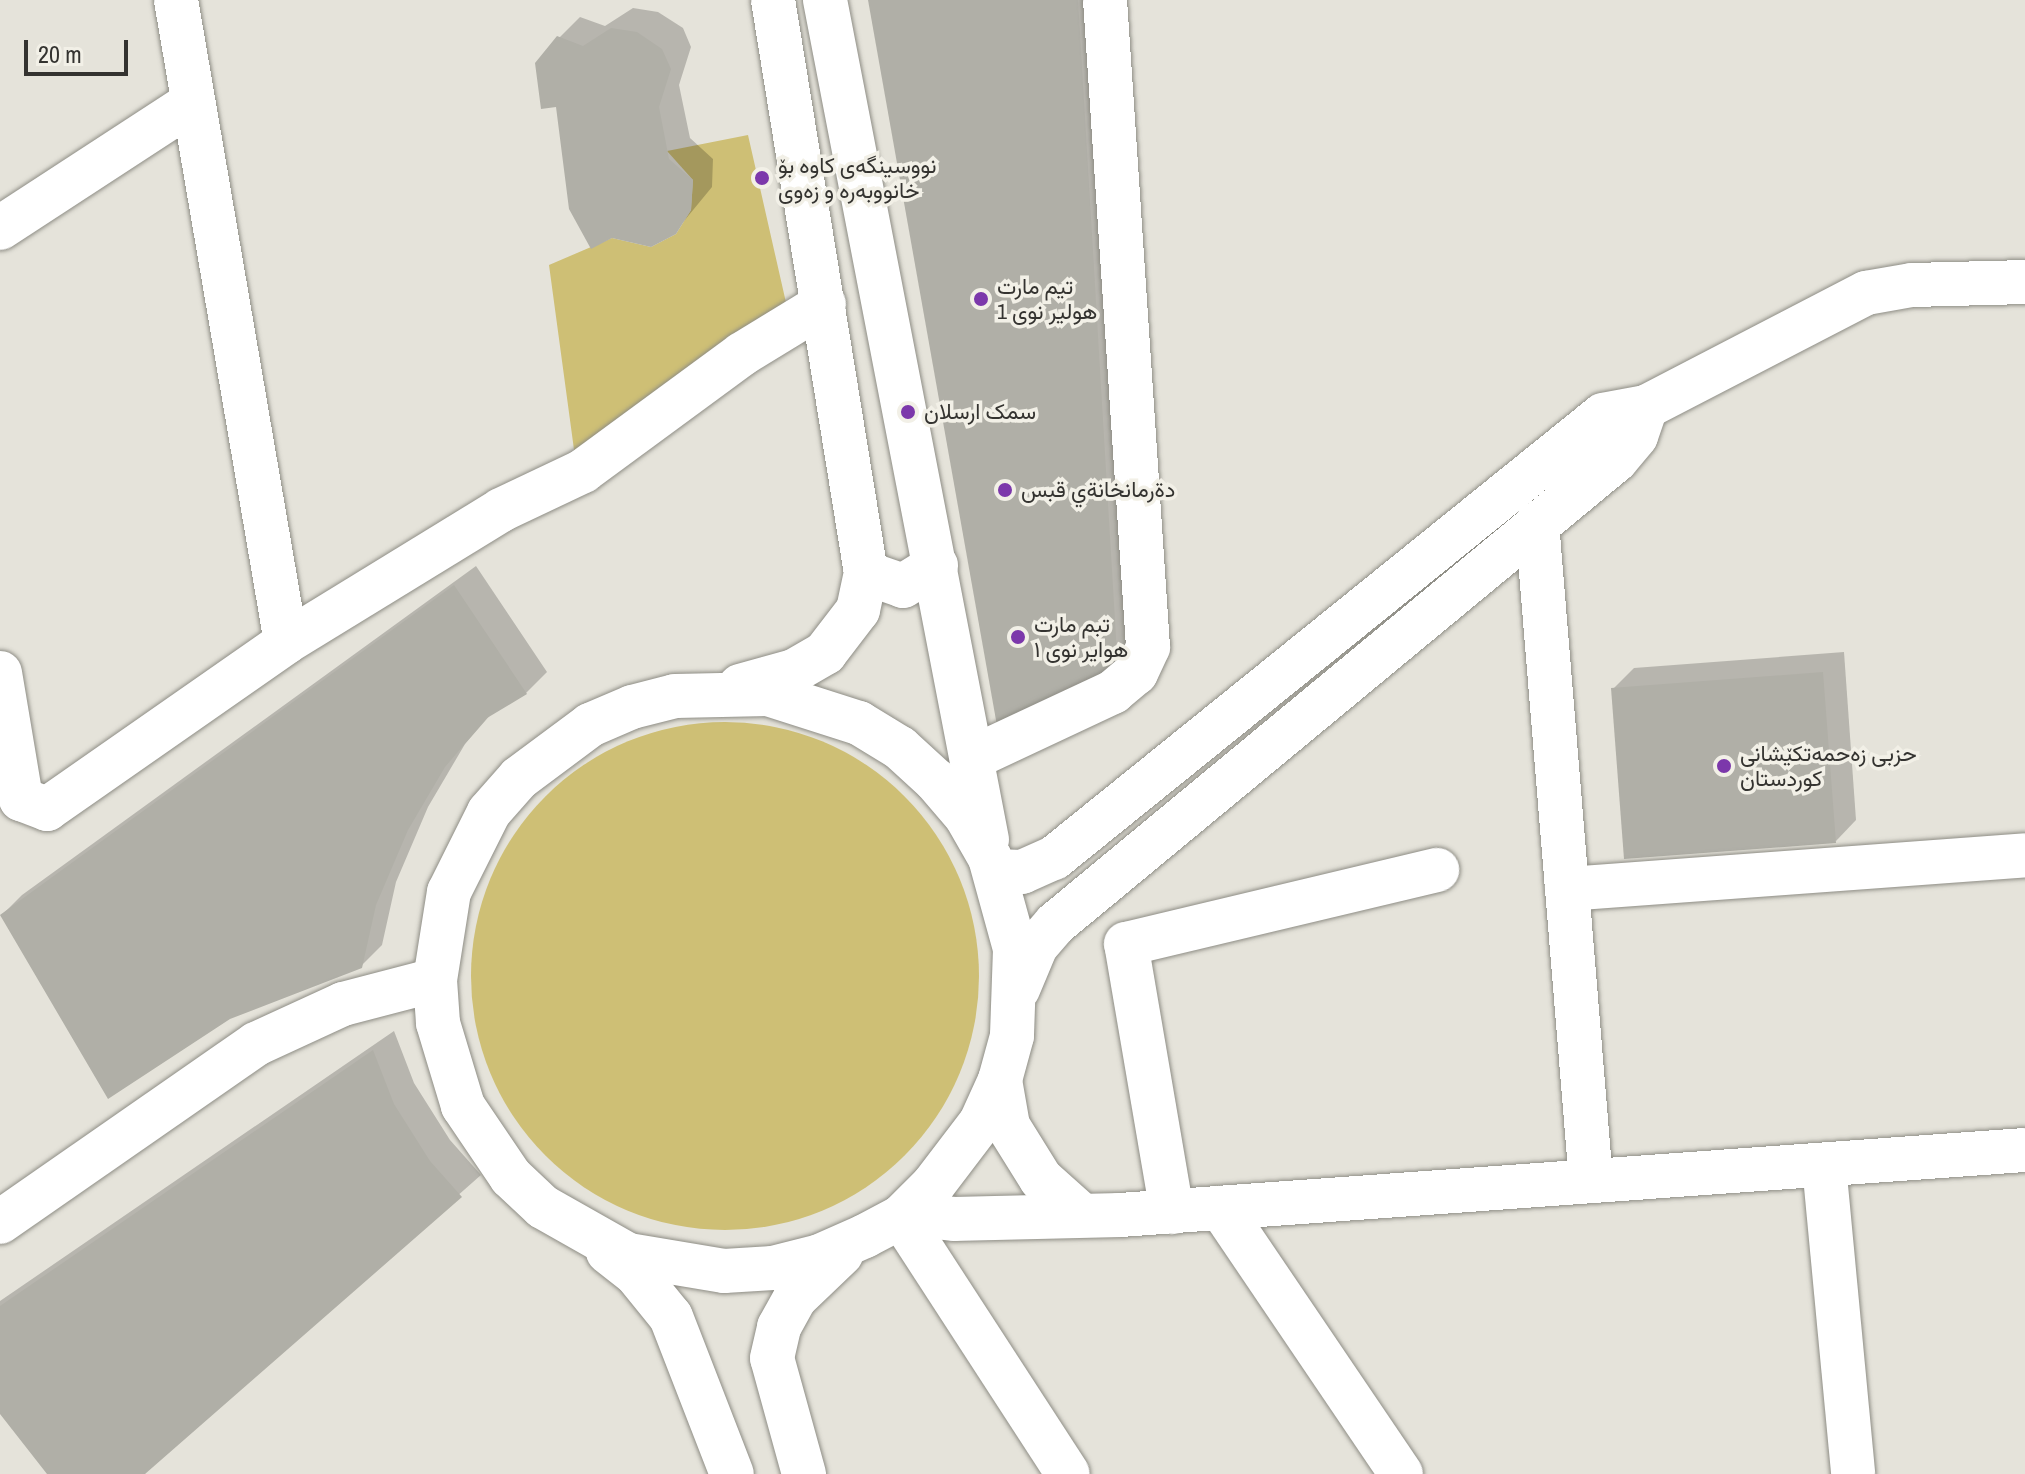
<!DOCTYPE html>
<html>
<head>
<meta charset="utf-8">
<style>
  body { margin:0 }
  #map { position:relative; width:2025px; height:1474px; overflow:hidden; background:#e5e3da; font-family:"Archivo Narrow",Vazirmatn,sans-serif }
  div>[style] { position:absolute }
  .green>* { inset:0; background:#cebf75 }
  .round { border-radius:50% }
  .shadow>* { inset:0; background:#0003 }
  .building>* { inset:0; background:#b0afa7 }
  .roads { filter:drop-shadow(0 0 2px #8e8d85) drop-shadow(0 0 2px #8e8d85) }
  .minor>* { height:44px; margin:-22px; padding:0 22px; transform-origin:22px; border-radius:22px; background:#fff }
  .dots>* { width:22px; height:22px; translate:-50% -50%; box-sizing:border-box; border:4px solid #f2f0e7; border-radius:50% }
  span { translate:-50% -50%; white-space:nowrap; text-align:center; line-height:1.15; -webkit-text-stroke:7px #f2f0e7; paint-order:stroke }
  .poi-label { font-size:22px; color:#343330 }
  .left { translate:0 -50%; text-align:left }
  .scale { position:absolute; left:24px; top:40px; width:104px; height:36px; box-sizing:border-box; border:4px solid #343330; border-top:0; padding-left:10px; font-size:24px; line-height:28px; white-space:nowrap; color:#343330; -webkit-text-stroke:6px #f2f0e7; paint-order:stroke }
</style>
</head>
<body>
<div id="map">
  <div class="green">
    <div style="clip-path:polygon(748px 135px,787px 307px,575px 457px,549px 265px,612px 238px,651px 247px,676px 234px,691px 210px,693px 180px,667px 151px)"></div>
    <div class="round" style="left:471px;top:722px;width:508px;height:508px"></div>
  </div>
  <div class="shadow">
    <div style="clip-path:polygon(870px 0,1089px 0,1127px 659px,1116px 670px)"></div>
    <div style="clip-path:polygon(633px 8px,658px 12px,683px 28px,691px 47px,679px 85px,690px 138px,713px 159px,712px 187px,675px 232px,559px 38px,580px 17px,605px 26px)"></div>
    <div style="clip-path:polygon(476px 566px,547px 672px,526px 693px,492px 713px,465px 744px,428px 807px,396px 882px,382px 945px,361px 966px,1px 916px,22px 895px)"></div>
    <div style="clip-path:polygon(1844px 652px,1856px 820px,1836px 841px,1613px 689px,1634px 668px)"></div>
    <div style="clip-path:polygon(394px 1031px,414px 1083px,450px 1140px,481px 1175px,142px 1474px,50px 1474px,0 1411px,0 1301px)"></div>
  </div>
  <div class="building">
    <div style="clip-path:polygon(868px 0,1078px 0,1118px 671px,999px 737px)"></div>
    <div style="clip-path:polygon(611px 28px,637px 32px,662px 49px,671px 69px,659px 107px,669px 159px,693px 180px,691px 210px,676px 234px,651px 247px,612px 238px,591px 249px,569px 209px,556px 107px,541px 109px,535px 63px,557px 36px,583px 46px)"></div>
    <div style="clip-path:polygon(454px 585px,527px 694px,487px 718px,445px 767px,408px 830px,376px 905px,362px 968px,230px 1019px,108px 1099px,0 915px)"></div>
    <div style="clip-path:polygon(1823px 672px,1836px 843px,1624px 859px,1611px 688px)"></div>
    <div style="clip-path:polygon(373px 1050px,394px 1104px,430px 1161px,462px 1197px,145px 1474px,47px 1474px,0 1414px,0 1306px)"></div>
  </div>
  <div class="roads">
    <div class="minor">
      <div style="left:176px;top:0;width:651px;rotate:80.28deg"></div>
      <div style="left:825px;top:0;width:855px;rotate:79.08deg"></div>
      <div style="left:0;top:228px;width:230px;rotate:-33.1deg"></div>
      <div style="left:1537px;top:523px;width:660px;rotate:85.31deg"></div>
      <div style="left:866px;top:573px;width:39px;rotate:19deg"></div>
      <div style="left:903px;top:586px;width:39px;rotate:-32deg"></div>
      <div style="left:0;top:673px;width:128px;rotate:80.5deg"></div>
      <div style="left:21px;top:799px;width:28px;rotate:21deg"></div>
      <div style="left:47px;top:809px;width:292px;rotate:-34.9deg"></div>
      <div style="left:286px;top:642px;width:252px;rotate:-31.5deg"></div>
      <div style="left:501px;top:510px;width:91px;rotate:-25.4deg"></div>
      <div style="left:583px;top:471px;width:197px;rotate:-36.3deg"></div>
      <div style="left:742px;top:354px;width:96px;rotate:-31.4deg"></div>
      <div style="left:740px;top:686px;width:56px;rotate:-15.5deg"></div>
      <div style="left:794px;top:671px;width:36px;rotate:-30deg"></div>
      <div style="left:825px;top:653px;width:54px;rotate:-52.5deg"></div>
      <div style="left:858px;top:610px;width:38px;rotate:-78deg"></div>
      <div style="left:866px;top:573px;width:580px;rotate:-99.22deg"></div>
      <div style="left:972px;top:758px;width:156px;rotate:-25.1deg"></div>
      <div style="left:1113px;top:692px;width:30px;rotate:-40deg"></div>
      <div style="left:1136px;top:673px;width:29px;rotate:-65deg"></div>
      <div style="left:1148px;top:647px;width:648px;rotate:-93.8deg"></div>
      <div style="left:995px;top:871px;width:27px;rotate:2deg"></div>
      <div style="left:1022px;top:872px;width:35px;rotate:-24deg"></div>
      <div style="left:1054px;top:858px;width:705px;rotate:-38.9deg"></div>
      <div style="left:1603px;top:415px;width:44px;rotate:-10.5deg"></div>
      <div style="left:1646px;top:407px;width:248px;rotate:-27.4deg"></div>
      <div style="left:1866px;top:293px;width:47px;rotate:-9.9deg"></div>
      <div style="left:1912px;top:285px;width:113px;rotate:-1.5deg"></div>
      <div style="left:1567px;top:889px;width:459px;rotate:-4.2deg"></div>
      <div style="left:1018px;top:989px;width:47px;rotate:-67.3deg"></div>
      <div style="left:1036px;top:946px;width:29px;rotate:-49deg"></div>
      <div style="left:1055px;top:924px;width:728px;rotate:-39.59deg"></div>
      <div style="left:1616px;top:460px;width:31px;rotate:-50deg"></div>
      <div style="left:1636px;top:436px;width:31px;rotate:-71deg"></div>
      <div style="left:1000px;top:1080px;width:46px;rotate:114.3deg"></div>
      <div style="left:981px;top:1122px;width:79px;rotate:127.3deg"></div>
      <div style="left:933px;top:1185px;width:45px;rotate:135deg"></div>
      <div style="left:901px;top:1217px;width:41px;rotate:152.2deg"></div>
      <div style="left:865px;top:1236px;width:49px;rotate:156deg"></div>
      <div style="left:820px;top:1256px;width:49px;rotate:165.7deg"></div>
      <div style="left:773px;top:1268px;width:49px;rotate:176.5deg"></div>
      <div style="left:724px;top:1271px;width:97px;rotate:-170.5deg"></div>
      <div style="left:628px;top:1255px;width:98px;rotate:-150.5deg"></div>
      <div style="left:543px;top:1207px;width:44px;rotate:-136.8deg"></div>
      <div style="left:511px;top:1177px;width:86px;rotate:-124.1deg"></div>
      <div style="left:463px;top:1106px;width:87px;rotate:-106.8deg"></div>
      <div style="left:438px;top:1023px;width:43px;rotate:-94deg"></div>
      <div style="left:435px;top:980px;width:89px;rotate:-81deg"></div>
      <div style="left:449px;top:892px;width:89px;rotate:-63.4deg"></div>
      <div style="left:489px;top:812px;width:45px;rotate:-48.6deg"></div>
      <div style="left:519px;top:778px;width:89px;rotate:-36.7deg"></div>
      <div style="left:590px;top:725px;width:46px;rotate:-23.2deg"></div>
      <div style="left:632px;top:707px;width:44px;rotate:-14.3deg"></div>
      <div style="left:675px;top:696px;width:93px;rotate:-1.2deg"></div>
      <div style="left:768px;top:694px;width:96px;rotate:17.7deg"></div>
      <div style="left:859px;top:723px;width:48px;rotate:31.4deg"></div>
      <div style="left:900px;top:748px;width:47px;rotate:42.4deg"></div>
      <div style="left:935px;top:780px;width:48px;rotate:49.3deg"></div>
      <div style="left:966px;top:816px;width:48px;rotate:60.3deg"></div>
      <div style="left:990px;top:858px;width:94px;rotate:74.6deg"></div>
      <div style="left:1015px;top:949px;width:87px;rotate:92deg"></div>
      <div style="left:1012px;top:1036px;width:46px;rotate:105.3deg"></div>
      <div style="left:1000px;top:1080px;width:47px;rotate:80.1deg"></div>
      <div style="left:1008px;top:1126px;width:62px;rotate:58.1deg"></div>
      <div style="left:1041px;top:1179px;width:51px;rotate:41.8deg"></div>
      <div style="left:1824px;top:1165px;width:310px;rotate:84.6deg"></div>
      <div style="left:1221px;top:1208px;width:321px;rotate:55.9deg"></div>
      <div style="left:1172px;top:1212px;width:272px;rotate:-99.7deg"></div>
      <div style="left:1126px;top:944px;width:320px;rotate:-13.4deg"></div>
      <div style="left:905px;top:1214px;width:49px;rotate:5.8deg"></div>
      <div style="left:954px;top:1219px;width:166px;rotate:-1.4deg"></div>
      <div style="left:1120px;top:1215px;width:907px;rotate:-4.11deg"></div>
      <div style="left:901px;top:1217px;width:306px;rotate:57deg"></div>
      <div style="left:0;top:1222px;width:312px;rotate:-34.8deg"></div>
      <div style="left:256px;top:1044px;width:96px;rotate:-24.7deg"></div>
      <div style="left:343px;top:1004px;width:95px;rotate:-14.6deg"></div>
      <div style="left:608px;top:1252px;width:36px;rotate:38deg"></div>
      <div style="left:636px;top:1274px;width:55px;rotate:50.9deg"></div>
      <div style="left:671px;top:1317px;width:168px;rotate:68.8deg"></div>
      <div style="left:804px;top:1474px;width:120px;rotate:-105.4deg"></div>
      <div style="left:772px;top:1358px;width:32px;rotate:-77deg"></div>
      <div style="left:779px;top:1327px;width:33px;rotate:-61deg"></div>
      <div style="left:795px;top:1298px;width:64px;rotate:-43.7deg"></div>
    </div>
  </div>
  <div class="dots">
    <div style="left:762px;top:178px;background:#7c38ab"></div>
    <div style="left:981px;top:299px;background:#7c38ab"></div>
    <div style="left:908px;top:412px;background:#7c38ab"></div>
    <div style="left:1005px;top:490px;background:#7c38ab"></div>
    <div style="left:1018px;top:637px;background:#7c38ab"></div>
    <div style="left:1724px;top:766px;background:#7c38ab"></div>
  </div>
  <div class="poi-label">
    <span class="left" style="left:778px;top:178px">نووسینگەی کاوە بۆ<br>خانووبەرە و زەوی</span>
    <span class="left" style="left:997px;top:299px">تيم مارت<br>هولير نوى 1</span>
    <span class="left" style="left:924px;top:412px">سمک ارسلان</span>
    <span class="left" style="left:1021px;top:490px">دةرمانخانةي قبس</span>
    <span class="left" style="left:1034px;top:637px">تبم مارت<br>هواير نوى ١</span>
    <span class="left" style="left:1740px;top:766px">حزبی زه‌حمه‌تكێشانی<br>كوردستان</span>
  </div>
  <div class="scale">20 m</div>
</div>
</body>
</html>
